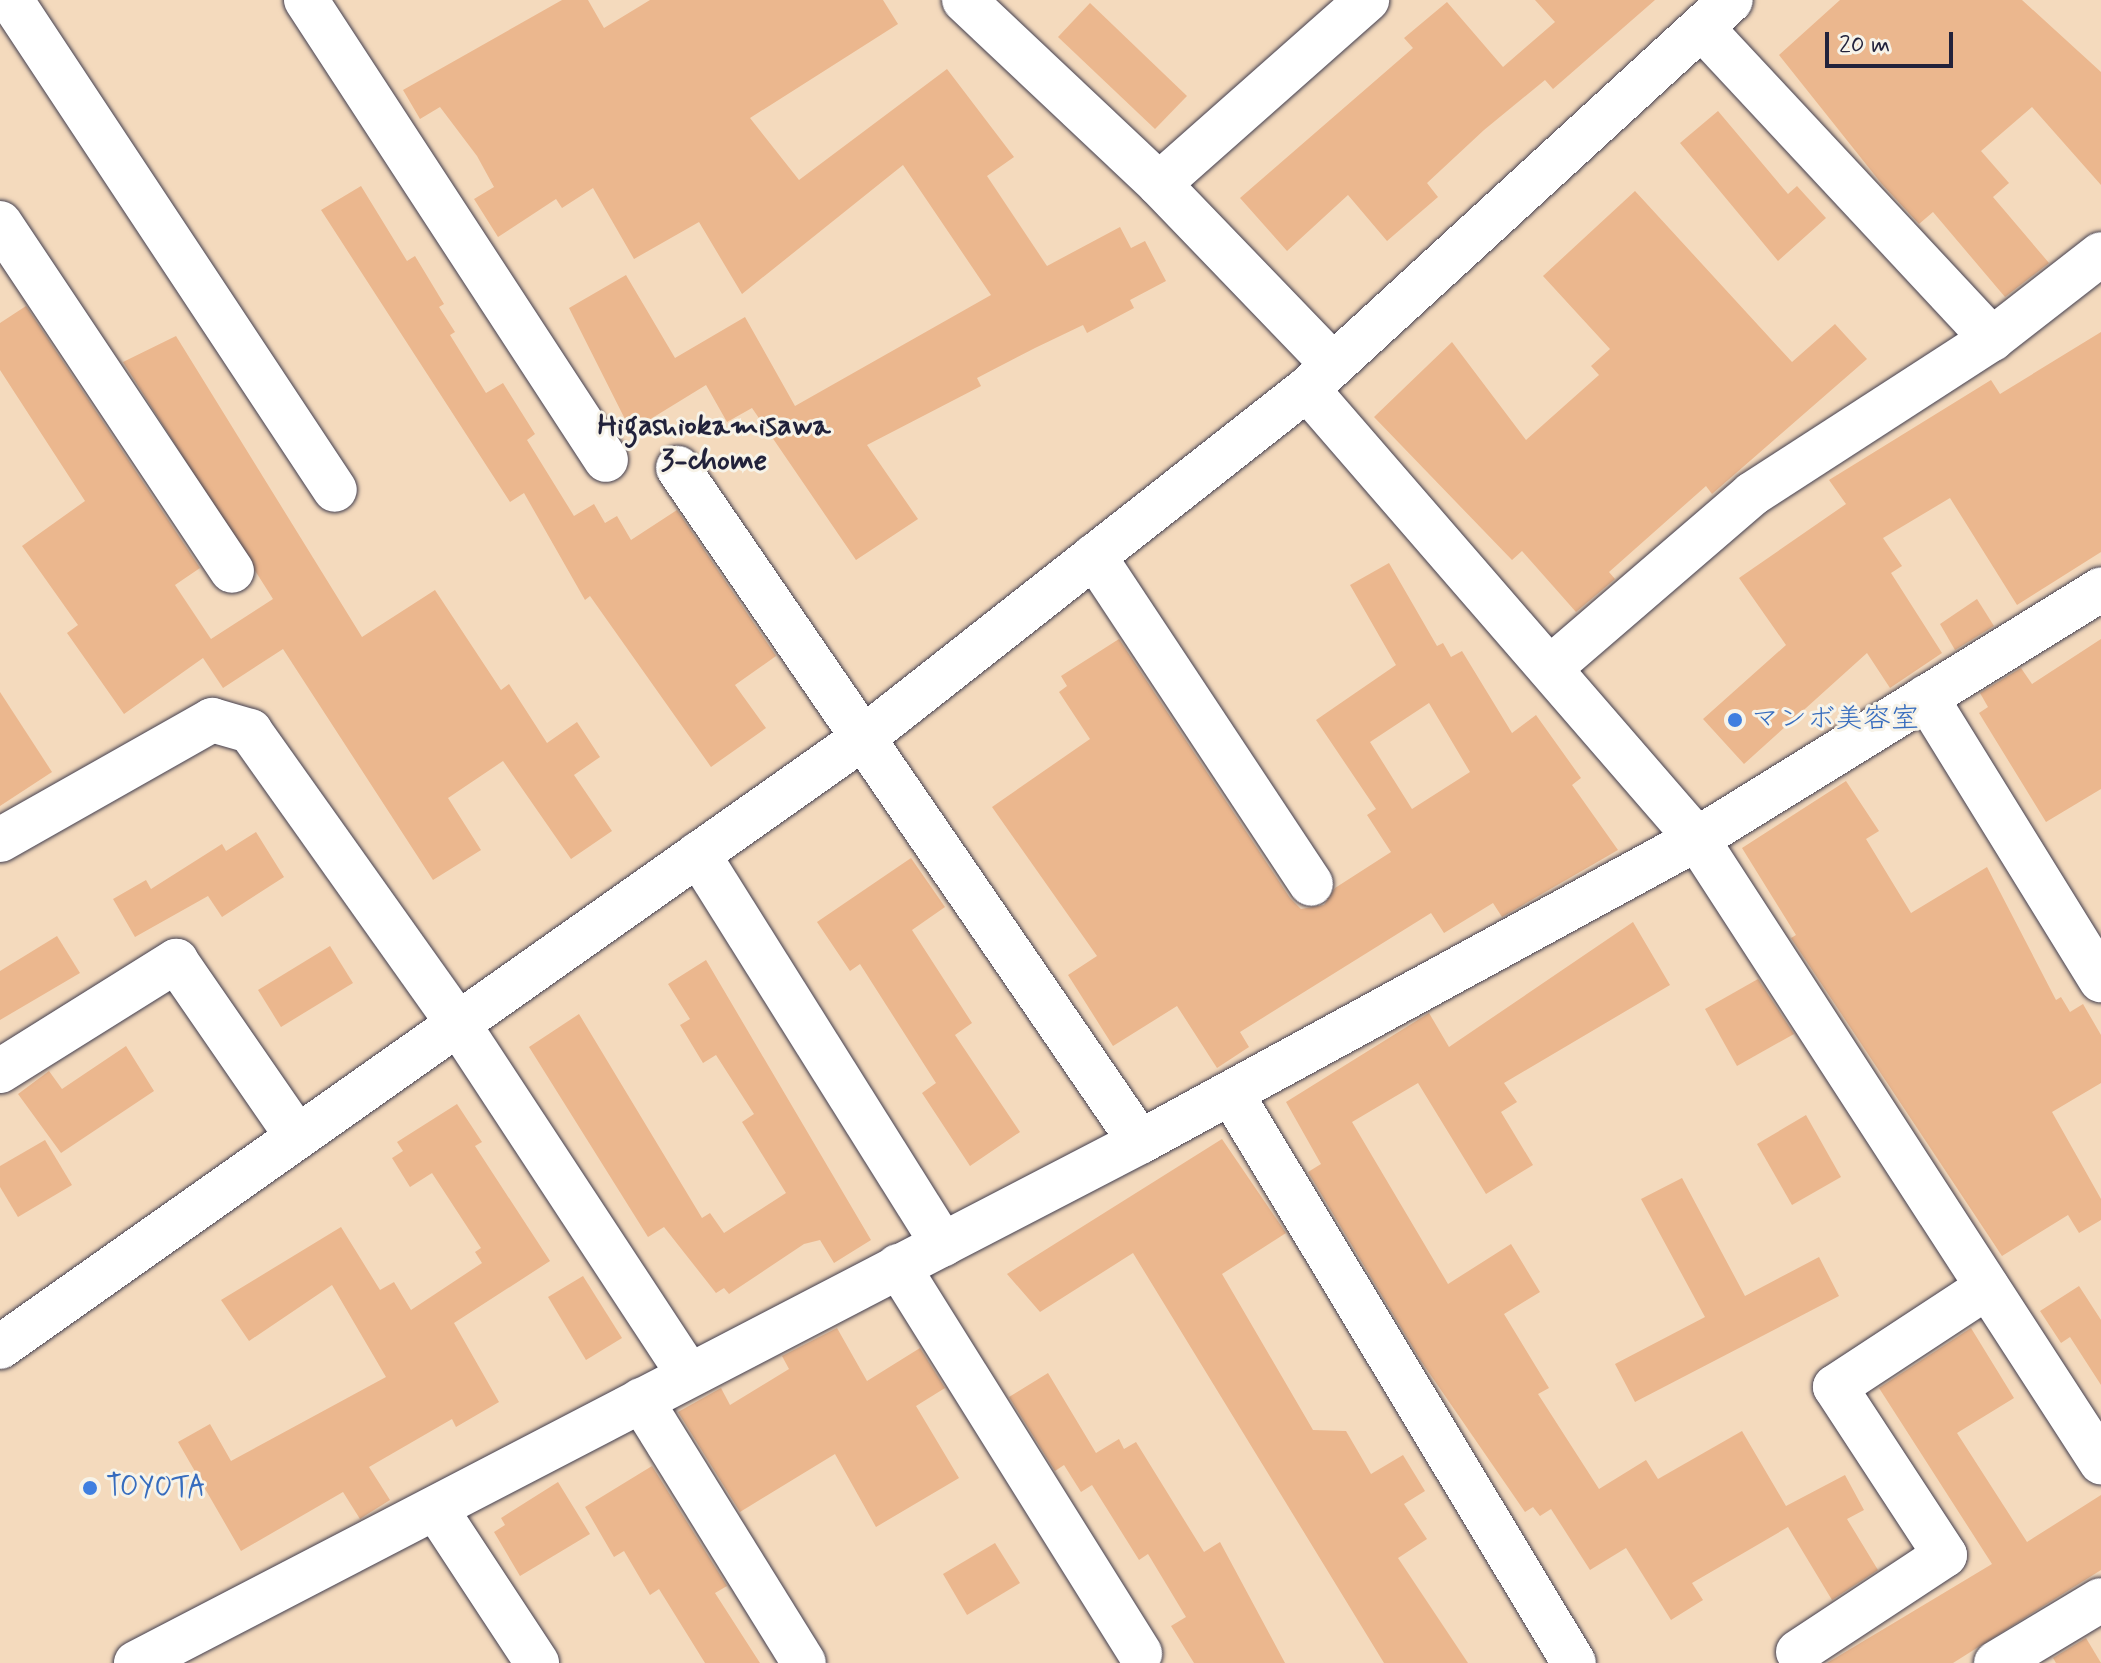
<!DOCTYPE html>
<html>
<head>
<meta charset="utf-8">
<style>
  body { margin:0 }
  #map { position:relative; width:2101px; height:1663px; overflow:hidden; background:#f4dabd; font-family:Mynerve,"Klee One",sans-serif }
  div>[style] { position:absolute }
  .building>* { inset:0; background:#ebb78e }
  .roads { filter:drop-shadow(0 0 2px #423e4e) drop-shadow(0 0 2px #423e4e) }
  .minor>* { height:44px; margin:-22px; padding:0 22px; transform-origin:22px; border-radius:22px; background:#fff }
  .dots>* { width:22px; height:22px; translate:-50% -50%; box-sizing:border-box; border:4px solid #f7f3e8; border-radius:50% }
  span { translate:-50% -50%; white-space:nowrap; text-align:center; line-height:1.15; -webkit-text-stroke:6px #f7f3e8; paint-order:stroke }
  .shop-label { font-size:28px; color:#366cbe }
  .left { translate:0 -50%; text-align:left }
  .neighbourhood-label { font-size:30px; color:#22223b; font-weight:700 }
  .scale { position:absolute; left:1825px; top:32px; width:128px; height:36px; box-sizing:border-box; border:4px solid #22223b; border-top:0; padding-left:10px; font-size:24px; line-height:28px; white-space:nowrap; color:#22223b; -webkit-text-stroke:6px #f7f3e8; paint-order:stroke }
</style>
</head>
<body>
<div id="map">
  <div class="building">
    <div style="clip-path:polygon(562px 0,588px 0,604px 28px,650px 0,883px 0,898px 24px,750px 118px,799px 180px,947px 69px,1014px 157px,987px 176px,1047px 266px,1120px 227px,1131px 248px,1145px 241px,1166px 281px,1130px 300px,1134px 308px,1087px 333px,1083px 325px,1035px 348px,977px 378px,981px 386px,867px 445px,918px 519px,856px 560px,752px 408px,727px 422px,706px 385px,631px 431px,569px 308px,626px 275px,675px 358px,745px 317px,795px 406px,991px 295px,903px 165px,742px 294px,699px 222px,634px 259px,593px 188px,562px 208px,556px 199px,498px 237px,474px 199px,494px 187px,477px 156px,440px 107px,420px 119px,403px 90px)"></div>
    <div style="clip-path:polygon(1535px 0,1655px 0,1553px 89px,1545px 80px,1484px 130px,1427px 183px,1438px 197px,1387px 241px,1348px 195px,1287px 251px,1240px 198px,1413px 48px,1404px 38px,1447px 2px,1503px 67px,1555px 22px)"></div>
    <div style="clip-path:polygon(1840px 0,2022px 0,2101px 72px,2101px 185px,2032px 107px,1981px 151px,2009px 183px,1993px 197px,2049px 263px,2005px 297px,1933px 212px,1919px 224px,1881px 183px,1779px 55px)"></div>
    <div style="clip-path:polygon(1090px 3px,1187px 96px,1155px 129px,1058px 37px)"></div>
    <div style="clip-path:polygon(1718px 111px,1788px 194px,1797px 186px,1826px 218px,1778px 261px,1680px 143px)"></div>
    <div style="clip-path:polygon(361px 186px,407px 261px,415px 256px,444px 304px,439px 307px,455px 332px,450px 335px,486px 393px,503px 383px,535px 434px,527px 440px,574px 516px,594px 504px,605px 523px,617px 516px,631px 540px,677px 510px,776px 656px,735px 685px,766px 728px,711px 767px,590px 596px,585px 600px,524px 493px,510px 502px,321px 210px)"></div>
    <div style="clip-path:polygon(1635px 191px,1792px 362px,1835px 324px,1867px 359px,1712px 494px,1706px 486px,1609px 572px,1615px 579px,1576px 612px,1522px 551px,1512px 560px,1374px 417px,1452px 342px,1526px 440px,1599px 375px,1591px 366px,1610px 349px,1543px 276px)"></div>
    <div style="clip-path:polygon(26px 306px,200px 568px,175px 585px,211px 639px,273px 599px,123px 362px,176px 336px,362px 637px,435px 590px,501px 690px,509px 684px,547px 743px,577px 722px,600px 757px,574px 775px,612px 831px,571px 859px,503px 761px,448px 798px,481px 850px,433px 880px,283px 649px,223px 688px,203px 658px,124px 714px,67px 633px,78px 625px,22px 546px,85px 501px,0 370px,0 323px)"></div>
    <div style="clip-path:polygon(2101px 332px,2101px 552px,2017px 605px,1950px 498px,1883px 538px,1902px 566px,1891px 573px,1942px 653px,1890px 688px,1867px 653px,1744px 764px,1703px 719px,1786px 645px,1739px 578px,1846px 504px,1829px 480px,1991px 380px,2000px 394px)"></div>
    <div style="clip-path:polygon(evenodd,1389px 563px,1437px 646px,1443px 643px,1451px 657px,1462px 651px,1512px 733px,1536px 715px,1581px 778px,1572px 785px,1618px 850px,1502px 917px,1493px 903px,1444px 933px,1431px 913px,1240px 1032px,1249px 1047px,1217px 1068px,1177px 1006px,1113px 1046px,1068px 975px,1097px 956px,992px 807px,1090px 739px,1059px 692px,1067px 686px,1061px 676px,1119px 639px,1290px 898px,1301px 909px,1324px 905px,1335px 888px,1391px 852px,1367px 815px,1376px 809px,1316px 720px,1396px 665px,1350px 585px,1389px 563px,1429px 703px,1470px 772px,1412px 809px,1370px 742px,1429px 703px)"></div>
    <div style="clip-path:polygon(1977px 599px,1994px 626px,1955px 650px,1940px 624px)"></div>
    <div style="clip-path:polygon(2101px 639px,2101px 789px,2046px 822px,1979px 713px,1988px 707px,1980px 693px,2021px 668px,2032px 684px)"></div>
    <div style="clip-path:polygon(0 692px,52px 772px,0 806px)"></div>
    <div style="clip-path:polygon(1846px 781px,1879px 831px,1866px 839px,1911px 913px,1987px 867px,2056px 1000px,2061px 997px,2070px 1012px,2083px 1004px,2101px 1035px,2101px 1083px,2052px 1112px,2101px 1199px,2101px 1220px,2079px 1233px,2068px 1215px,2002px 1256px,1791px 938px,1796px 935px,1742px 848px)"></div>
    <div style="clip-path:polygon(256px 832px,284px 877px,222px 917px,208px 896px,135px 937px,113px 899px,146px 880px,151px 889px,222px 844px,226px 851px)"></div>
    <div style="clip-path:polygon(911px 858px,945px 907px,912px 930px,972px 1023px,955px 1035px,1020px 1132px,970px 1166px,922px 1093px,936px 1083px,860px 964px,850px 971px,817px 922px)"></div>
    <div style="clip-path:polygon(1633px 922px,1670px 985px,1504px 1083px,1517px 1102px,1501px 1112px,1533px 1165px,1486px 1194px,1418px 1083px,1352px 1122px,1448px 1284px,1511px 1244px,1540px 1292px,1504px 1314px,1549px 1388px,1538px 1394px,1599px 1489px,1646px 1460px,1658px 1479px,1742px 1431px,1786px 1506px,1845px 1475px,1864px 1510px,1847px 1519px,1878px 1570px,1832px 1600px,1788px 1527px,1692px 1583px,1703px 1600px,1671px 1620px,1626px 1548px,1590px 1570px,1551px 1509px,1540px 1516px,1533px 1507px,1525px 1512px,1421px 1361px,1308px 1172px,1321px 1164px,1286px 1102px,1429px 1013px,1449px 1047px)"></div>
    <div style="clip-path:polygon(57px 936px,80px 973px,0 1020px,0 971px)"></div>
    <div style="clip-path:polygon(330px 946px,353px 983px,281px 1027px,258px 990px)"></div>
    <div style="clip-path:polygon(706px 960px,871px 1240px,834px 1263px,820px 1240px,804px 1244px,729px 1294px,724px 1288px,716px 1293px,664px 1227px,648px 1237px,529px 1047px,579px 1014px,702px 1218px,710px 1213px,724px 1233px,786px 1193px,742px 1122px,754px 1114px,716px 1055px,703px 1063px,680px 1025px,690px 1019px,668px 984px)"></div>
    <div style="clip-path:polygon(1758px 979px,1794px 1034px,1737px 1066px,1705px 1009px)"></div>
    <div style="clip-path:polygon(126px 1046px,154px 1091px,61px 1153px,18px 1094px,49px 1071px,62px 1089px)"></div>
    <div style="clip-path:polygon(457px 1104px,482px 1142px,475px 1146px,550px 1261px,454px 1323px,499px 1402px,456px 1427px,452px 1419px,369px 1467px,390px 1500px,366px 1515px,360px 1519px,343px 1492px,241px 1551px,178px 1442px,210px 1424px,231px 1461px,386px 1377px,332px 1285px,249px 1341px,221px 1300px,341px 1227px,380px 1290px,394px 1282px,411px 1310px,482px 1263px,475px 1252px,481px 1248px,432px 1173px,410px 1187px,392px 1158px,403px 1151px,397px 1142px)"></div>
    <div style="clip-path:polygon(1806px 1115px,1841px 1177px,1792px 1205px,1757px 1144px)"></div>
    <div style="clip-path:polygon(1222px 1139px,1286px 1233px,1222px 1274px,1313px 1430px,1346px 1431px,1371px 1474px,1403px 1455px,1425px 1491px,1404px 1504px,1427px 1539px,1398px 1558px,1468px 1663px,1384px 1663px,1133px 1253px,1040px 1312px,1007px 1274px)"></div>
    <div style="clip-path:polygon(45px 1140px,72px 1185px,18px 1217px,0 1187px,0 1166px)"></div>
    <div style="clip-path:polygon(1682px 1178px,1745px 1296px,1819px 1257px,1839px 1296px,1635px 1402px,1615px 1364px,1705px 1317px,1641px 1199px)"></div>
    <div style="clip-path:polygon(583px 1276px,622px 1338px,586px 1360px,548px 1297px)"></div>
    <div style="clip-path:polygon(2079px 1286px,2101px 1320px,2101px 1385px,2070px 1337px,2061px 1343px,2040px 1311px)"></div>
    <div style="clip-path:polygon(837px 1328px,867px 1381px,920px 1348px,945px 1388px,916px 1406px,959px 1478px,876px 1527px,835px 1454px,740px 1512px,678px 1412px,721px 1388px,730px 1405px,789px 1369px,782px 1356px)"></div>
    <div style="clip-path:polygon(1971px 1328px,2014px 1398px,1957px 1433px,2027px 1542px,2101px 1495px,2101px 1570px,1953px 1663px,1827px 1663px,1992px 1564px,1879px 1388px)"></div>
    <div style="clip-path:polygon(1048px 1373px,1096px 1453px,1119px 1439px,1124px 1449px,1136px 1442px,1204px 1552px,1220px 1542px,1285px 1663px,1194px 1663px,1171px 1626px,1186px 1617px,1148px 1554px,1139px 1560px,1092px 1485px,1081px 1492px,1064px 1465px,1055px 1471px,1009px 1397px)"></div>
    <div style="clip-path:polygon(652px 1466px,727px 1586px,715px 1593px,760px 1663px,705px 1663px,659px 1589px,650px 1595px,624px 1551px,614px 1557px,585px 1507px)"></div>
    <div style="clip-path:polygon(558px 1482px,590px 1534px,520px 1576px,494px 1532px,505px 1525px,501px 1518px)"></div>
    <div style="clip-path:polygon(995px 1543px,1020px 1583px,967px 1615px,943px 1574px)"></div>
    <div style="clip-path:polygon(2086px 1638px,2101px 1663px,2056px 1663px,2053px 1658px)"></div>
  </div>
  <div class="roads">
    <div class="minor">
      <div style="left:11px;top:0;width:587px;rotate:56.53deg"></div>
      <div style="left:306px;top:0;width:549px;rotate:56.89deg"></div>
      <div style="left:964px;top:0;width:268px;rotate:43.3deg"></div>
      <div style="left:1159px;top:184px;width:251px;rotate:46.1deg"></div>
      <div style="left:1703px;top:29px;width:424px;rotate:47deg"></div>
      <div style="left:1159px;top:184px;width:278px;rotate:-41.5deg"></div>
      <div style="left:0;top:223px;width:418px;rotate:56.3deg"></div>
      <div style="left:1307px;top:389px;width:595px;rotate:49.09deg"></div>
      <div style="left:1697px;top:839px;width:743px;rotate:57.04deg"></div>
      <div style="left:678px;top:468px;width:817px;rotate:55.57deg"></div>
      <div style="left:1094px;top:556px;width:393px;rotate:56.5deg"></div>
      <div style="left:1550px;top:668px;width:267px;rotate:-40.7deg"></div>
      <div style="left:1752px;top:494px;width:286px;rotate:-32.9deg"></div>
      <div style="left:1992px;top:339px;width:138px;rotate:-37.9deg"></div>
      <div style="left:1926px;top:697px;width:333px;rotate:58.3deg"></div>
      <div style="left:0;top:840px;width:244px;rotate:-29.5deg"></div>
      <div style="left:212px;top:720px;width:40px;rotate:16deg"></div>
      <div style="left:250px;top:731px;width:357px;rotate:54.6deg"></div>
      <div style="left:457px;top:1022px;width:421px;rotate:56.7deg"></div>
      <div style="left:698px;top:854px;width:461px;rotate:57.9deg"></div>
      <div style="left:0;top:1071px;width:208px;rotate:-32deg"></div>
      <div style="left:176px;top:961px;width:211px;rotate:55.4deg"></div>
      <div style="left:1231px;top:1093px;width:665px;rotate:58.96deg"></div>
      <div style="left:898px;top:1266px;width:457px;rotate:58deg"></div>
      <div style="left:0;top:1347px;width:1056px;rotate:-35.21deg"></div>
      <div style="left:863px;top:738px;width:565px;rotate:-38.17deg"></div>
      <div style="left:1307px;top:389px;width:575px;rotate:-42.53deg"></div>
      <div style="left:641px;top:1400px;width:309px;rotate:58.2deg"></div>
      <div style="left:436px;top:1509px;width:184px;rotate:56.7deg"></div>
      <div style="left:1798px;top:1652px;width:176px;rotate:-33.4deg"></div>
      <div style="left:1945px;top:1555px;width:201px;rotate:-123.2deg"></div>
      <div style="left:1835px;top:1387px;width:182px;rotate:-33.3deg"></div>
      <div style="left:136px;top:1663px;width:1131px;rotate:-27.43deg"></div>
      <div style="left:1140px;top:1142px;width:634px;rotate:-28.55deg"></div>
      <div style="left:1697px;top:839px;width:475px;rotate:-31.7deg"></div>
      <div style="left:1996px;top:1663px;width:122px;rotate:-31deg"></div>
    </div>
  </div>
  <div class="dots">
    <div style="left:1735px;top:720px;background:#3f7fe0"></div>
    <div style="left:90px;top:1488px;background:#3f7fe0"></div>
  </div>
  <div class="shop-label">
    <span class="left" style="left:1751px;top:720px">マンボ美容室</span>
    <span class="left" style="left:106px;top:1488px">TOYOTA</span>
  </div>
  <div class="neighbourhood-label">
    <span style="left:714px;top:443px">Higashiokamisawa<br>3-chome</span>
  </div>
  <div class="scale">20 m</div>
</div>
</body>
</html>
